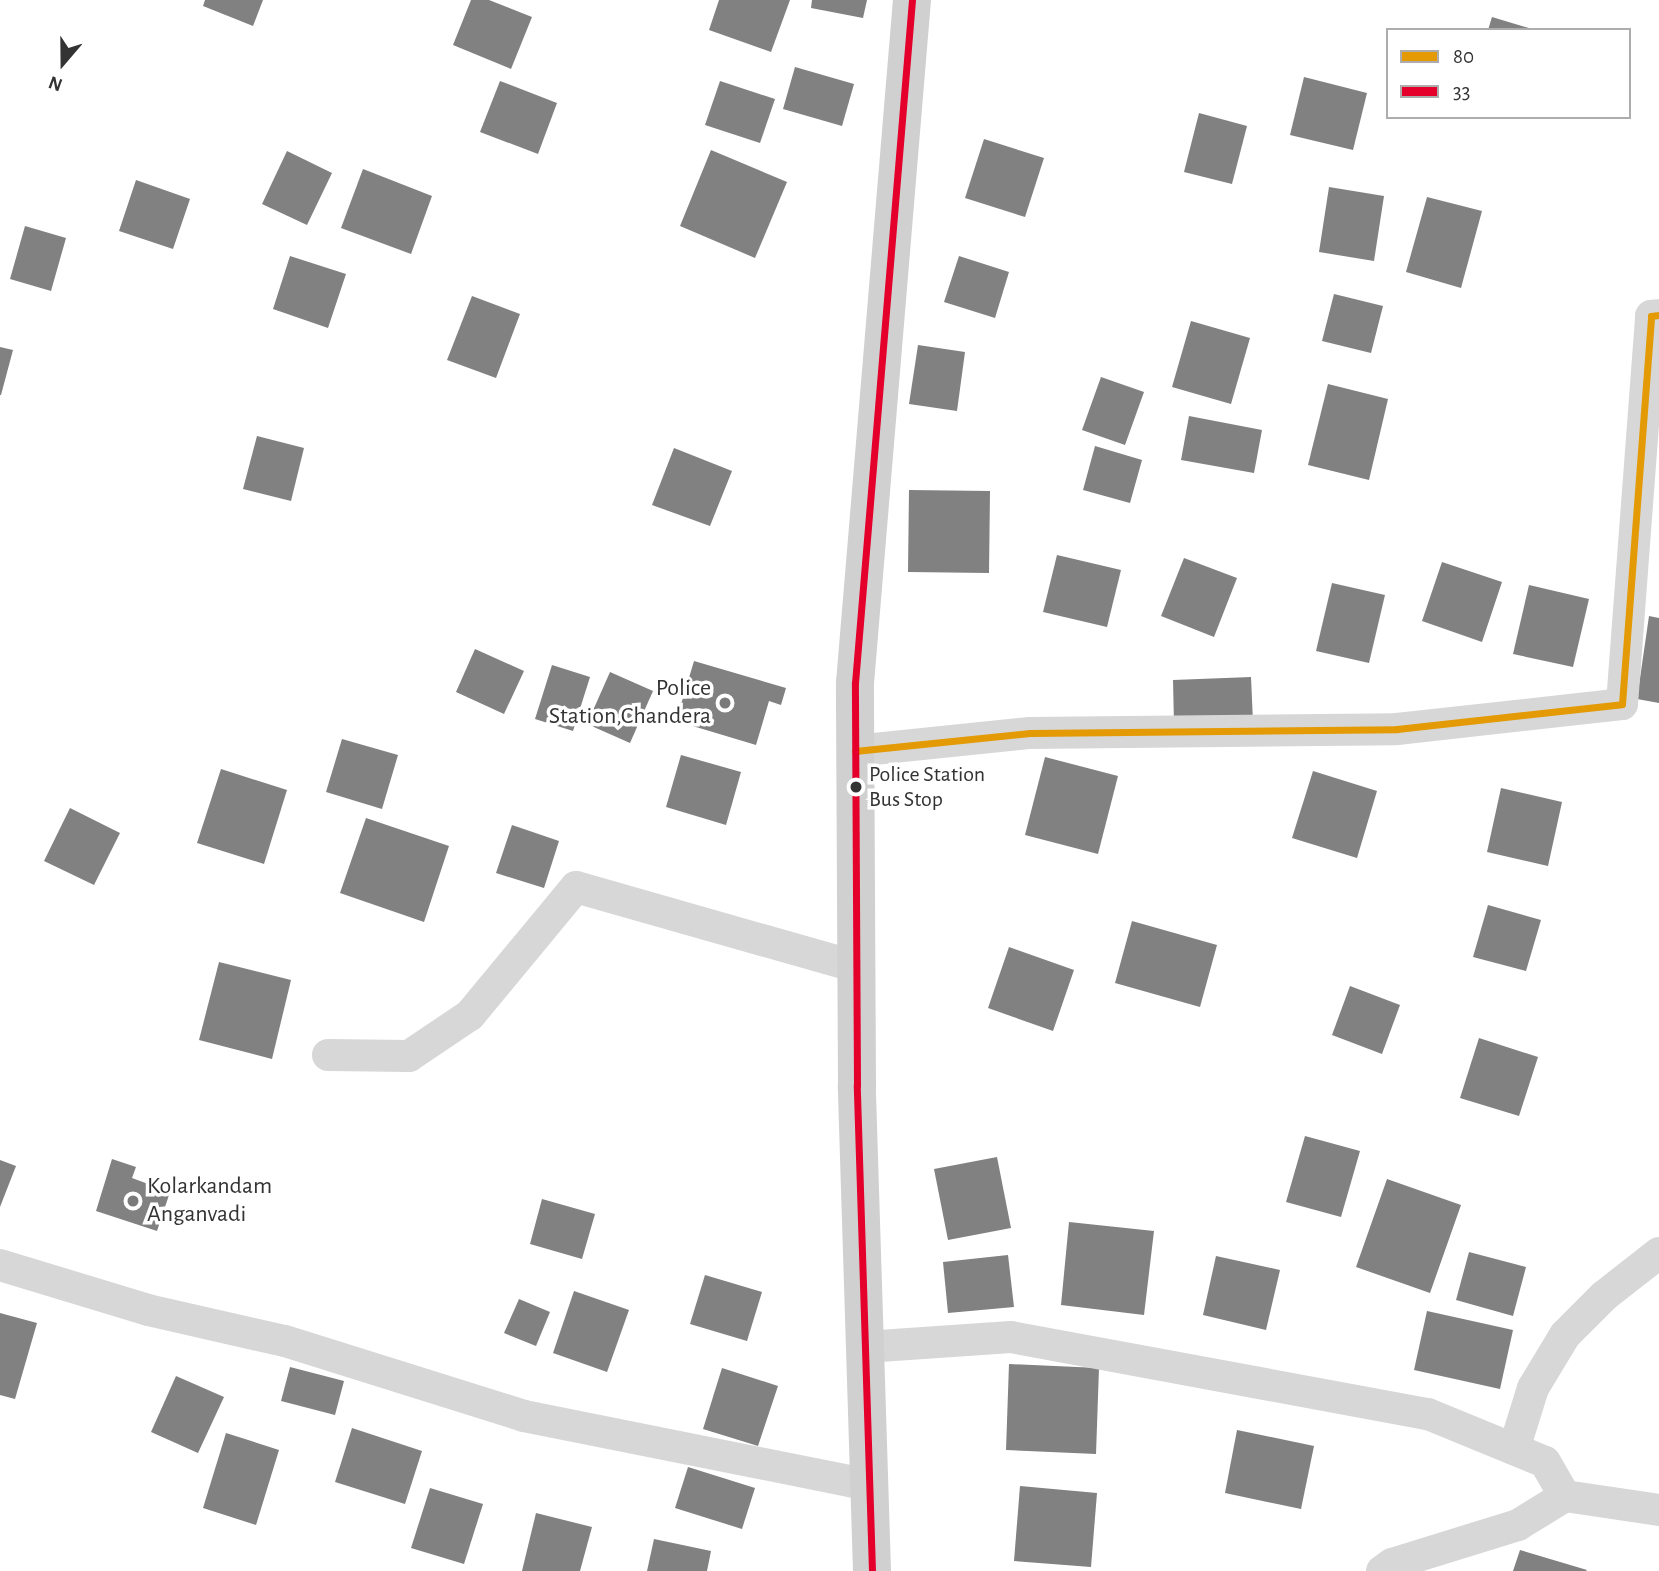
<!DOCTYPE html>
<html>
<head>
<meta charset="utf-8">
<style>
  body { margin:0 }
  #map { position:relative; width:1659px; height:1571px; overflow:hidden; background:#fff; font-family:"Alegreya Sans",sans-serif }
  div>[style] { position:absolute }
  .building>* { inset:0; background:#818181 }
  .minor>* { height:32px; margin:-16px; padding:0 16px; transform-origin:16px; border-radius:16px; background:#d7d7d7 }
  .secondary>* { height:38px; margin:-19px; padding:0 19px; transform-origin:19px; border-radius:19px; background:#d0d0d0 }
  .bus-1>* { height:7px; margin:-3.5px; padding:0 3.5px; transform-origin:3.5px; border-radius:3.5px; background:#e39a05 }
  .bus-2>* { height:7px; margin:-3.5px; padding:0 3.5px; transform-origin:3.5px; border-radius:3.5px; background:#e4002b }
  .dots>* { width:19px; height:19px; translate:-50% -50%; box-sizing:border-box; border:4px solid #fff; border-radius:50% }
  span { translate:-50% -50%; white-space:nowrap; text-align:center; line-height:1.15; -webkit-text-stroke:7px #fff; paint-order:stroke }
  .bus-label { font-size:22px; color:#333 }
  .left { translate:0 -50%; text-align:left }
  .poi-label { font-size:24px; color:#333 }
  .right { translate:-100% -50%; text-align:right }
  .legend { position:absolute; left:1386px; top:28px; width:245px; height:91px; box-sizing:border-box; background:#fff; border:2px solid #adadad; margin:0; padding:9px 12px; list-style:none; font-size:21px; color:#333 }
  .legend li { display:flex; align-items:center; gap:14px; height:35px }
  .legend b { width:35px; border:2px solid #adadad }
  .north { position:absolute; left:28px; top:28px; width:70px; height:70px; -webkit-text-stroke:5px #fff; paint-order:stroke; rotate:200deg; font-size:19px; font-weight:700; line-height:28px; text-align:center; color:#333 }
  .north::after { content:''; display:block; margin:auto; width:24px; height:32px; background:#333; clip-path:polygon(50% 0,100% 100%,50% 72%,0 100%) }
</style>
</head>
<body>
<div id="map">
  <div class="building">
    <div style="clip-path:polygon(205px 0,263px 0,253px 26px,203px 6px)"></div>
    <div style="clip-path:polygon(471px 0,489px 0,532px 17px,511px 69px,453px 45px)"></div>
    <div style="clip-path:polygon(719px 0,790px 0,771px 52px,709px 30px)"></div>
    <div style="clip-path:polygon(812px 0,867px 0,863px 18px,811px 8px)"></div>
    <div style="clip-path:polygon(1492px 17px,1532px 29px,1532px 30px,1488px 30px)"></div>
    <div style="clip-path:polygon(795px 67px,854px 84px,842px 126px,783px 109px)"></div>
    <div style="clip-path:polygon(1304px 77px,1367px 93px,1353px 150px,1290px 135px)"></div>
    <div style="clip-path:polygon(500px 81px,557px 103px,538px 154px,480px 132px)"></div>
    <div style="clip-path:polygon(720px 81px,775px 99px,760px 143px,705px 125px)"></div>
    <div style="clip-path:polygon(1199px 113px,1247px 126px,1232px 184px,1184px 172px)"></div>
    <div style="clip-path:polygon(984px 139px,1044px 158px,1025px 217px,965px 198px)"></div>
    <div style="clip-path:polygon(711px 150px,787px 182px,755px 258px,680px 226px)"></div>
    <div style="clip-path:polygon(287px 151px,332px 173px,307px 225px,262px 204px)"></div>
    <div style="clip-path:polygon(363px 169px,432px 196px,411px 254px,341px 228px)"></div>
    <div style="clip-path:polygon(136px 180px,190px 199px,173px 249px,119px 231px)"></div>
    <div style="clip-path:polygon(1329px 187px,1384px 196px,1374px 261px,1319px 252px)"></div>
    <div style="clip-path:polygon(1427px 197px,1482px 211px,1461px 288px,1406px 272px)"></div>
    <div style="clip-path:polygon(25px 226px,66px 238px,51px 291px,10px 279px)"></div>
    <div style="clip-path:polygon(290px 256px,346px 274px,328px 328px,273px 309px)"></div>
    <div style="clip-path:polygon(959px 256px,1009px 272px,995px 318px,944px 302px)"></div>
    <div style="clip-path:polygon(1334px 294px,1383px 306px,1371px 353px,1322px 341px)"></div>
    <div style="clip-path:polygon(472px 296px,520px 314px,496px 378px,447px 360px)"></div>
    <div style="clip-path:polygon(1191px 321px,1250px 338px,1231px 404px,1172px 387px)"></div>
    <div style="clip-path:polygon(918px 345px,965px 352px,957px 411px,909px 404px)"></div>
    <div style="clip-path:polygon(0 347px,13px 350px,1px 395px,0 395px)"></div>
    <div style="clip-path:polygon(1101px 377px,1144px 392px,1125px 445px,1082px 430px)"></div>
    <div style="clip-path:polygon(1328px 384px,1388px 399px,1369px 480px,1308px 465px)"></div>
    <div style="clip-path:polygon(1189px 416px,1262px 430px,1254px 473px,1181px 460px)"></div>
    <div style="clip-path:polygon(257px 436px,304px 448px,291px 501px,243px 489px)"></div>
    <div style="clip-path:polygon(1095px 446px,1142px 460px,1130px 503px,1083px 490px)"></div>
    <div style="clip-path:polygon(674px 448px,732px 471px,710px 526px,652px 505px)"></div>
    <div style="clip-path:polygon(909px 490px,990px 491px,989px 573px,908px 572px)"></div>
    <div style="clip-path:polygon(1057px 555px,1121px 570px,1107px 627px,1043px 612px)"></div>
    <div style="clip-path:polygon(1184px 558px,1237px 578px,1214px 637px,1161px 616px)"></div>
    <div style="clip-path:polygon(1442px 562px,1502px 582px,1482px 642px,1422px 621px)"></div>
    <div style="clip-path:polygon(1332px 583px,1385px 595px,1369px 663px,1316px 651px)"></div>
    <div style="clip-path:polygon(1529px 585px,1589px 599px,1573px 667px,1513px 654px)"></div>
    <div style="clip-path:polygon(1649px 616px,1659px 618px,1659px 703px,1637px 699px)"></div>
    <div style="clip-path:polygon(475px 649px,524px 671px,504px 714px,456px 692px)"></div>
    <div style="clip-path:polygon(694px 661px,786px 688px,781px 705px,769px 701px,756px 745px,676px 721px)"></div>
    <div style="clip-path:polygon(552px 665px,590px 677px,573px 731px,535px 719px)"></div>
    <div style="clip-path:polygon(610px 672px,653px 691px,630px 743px,587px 724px)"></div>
    <div style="clip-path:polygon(1251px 677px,1253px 722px,1174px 724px,1173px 680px)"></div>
    <div style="clip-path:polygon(342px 739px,398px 755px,382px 809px,326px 792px)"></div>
    <div style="clip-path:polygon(681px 755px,741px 772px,726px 825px,666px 807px)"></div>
    <div style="clip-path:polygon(1045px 757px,1118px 776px,1098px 854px,1025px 835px)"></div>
    <div style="clip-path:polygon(221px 769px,287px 790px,264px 864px,197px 843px)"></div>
    <div style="clip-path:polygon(1313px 771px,1377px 791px,1357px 858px,1292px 838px)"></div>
    <div style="clip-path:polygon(1501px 788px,1562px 802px,1548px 866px,1487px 852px)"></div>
    <div style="clip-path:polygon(70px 808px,120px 833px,94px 885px,44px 861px)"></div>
    <div style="clip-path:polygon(366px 818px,449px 846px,424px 922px,340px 893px)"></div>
    <div style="clip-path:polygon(512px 825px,559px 841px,544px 888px,496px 873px)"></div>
    <div style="clip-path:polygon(1488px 905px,1541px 920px,1526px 971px,1473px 957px)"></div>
    <div style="clip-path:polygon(1132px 921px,1217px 945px,1200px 1007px,1115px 983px)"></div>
    <div style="clip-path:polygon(1009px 947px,1074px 970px,1053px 1031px,988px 1008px)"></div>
    <div style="clip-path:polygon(219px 962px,291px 980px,272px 1059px,199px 1040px)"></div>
    <div style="clip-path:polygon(1350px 986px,1400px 1005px,1382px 1054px,1332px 1035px)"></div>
    <div style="clip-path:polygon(1479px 1038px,1538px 1057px,1519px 1116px,1460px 1098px)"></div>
    <div style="clip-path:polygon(1305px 1136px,1360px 1151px,1341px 1217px,1286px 1202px)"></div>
    <div style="clip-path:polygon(997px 1157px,1011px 1228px,948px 1240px,934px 1169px)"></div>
    <div style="clip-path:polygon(112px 1159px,136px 1167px,132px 1178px,170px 1192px,157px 1231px,96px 1211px)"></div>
    <div style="clip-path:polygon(0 1160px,16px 1166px,0 1207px)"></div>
    <div style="clip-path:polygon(1387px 1179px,1461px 1205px,1430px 1293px,1356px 1267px)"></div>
    <div style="clip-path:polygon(542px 1199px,595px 1214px,582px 1259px,530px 1244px)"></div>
    <div style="clip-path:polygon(1069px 1222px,1154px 1231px,1144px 1315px,1061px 1305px)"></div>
    <div style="clip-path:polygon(1469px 1252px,1526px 1267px,1513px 1316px,1456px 1300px)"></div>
    <div style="clip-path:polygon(1008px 1255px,1014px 1307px,948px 1313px,943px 1262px)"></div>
    <div style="clip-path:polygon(1216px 1256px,1280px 1270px,1266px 1330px,1203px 1315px)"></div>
    <div style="clip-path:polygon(705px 1275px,762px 1292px,747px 1341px,690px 1324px)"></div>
    <div style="clip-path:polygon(574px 1291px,629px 1310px,607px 1372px,553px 1353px)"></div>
    <div style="clip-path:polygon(519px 1299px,550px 1312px,536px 1346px,504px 1333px)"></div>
    <div style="clip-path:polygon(1427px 1311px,1513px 1330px,1500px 1389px,1414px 1370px)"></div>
    <div style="clip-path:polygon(0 1313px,37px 1323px,15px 1399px,0 1395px)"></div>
    <div style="clip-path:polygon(1009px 1364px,1099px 1368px,1096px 1454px,1006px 1450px)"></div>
    <div style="clip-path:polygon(290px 1367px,344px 1381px,335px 1415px,281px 1401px)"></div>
    <div style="clip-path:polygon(722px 1368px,778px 1386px,758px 1446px,703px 1429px)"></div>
    <div style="clip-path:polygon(176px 1376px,224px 1397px,198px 1453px,151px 1432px)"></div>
    <div style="clip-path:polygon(352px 1428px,422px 1451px,405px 1504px,335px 1482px)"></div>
    <div style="clip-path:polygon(1237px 1430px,1314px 1446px,1301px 1509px,1225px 1493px)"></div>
    <div style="clip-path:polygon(226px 1433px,279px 1450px,256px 1525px,203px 1508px)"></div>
    <div style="clip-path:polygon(688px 1467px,755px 1488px,742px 1529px,675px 1508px)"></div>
    <div style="clip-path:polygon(1020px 1486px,1097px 1493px,1091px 1567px,1014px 1561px)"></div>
    <div style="clip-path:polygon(430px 1488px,483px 1504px,464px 1564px,411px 1548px)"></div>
    <div style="clip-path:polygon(536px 1513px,592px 1527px,580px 1571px,522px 1571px)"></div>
    <div style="clip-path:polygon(654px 1539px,711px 1551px,707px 1571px,647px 1571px)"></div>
    <div style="clip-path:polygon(1520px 1550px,1587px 1570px,1586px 1571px,1513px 1571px)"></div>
  </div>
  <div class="minor">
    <div style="left:855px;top:751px;width:176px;rotate:-5.9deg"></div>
    <div style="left:1030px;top:733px;width:367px;rotate:-0.6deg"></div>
    <div style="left:1397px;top:729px;width:226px;rotate:-6.3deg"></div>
    <div style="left:1622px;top:704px;width:389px;rotate:-85.7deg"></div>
    <div style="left:1651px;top:316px;width:8px;rotate:-7deg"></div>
    <div style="left:328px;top:1055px;width:81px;rotate:0.7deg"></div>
    <div style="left:409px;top:1056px;width:73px;rotate:-33.9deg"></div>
    <div style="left:470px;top:1015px;width:166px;rotate:-50.4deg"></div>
    <div style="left:576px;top:887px;width:291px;rotate:15.9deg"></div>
    <div style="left:0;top:1265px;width:155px;rotate:16.9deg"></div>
    <div style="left:148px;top:1310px;width:140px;rotate:12.8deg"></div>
    <div style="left:285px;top:1341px;width:250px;rotate:17.4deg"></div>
    <div style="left:524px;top:1416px;width:352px;rotate:11.3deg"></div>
    <div style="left:865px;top:1347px;width:146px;rotate:-3.9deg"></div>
    <div style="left:1011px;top:1337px;width:424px;rotate:10.5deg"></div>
    <div style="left:1428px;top:1414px;width:126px;rotate:22.3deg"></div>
    <div style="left:1545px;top:1462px;width:39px;rotate:60deg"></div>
    <div style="left:1514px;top:1449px;width:64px;rotate:-72.7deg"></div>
    <div style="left:1533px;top:1388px;width:62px;rotate:-58.9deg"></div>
    <div style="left:1565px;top:1335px;width:55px;rotate:-45deg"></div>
    <div style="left:1604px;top:1296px;width:70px;rotate:-38deg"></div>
    <div style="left:1382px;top:1571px;width:12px;rotate:-35deg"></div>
    <div style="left:1392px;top:1564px;width:132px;rotate:-17.2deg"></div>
    <div style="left:1518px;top:1525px;width:55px;rotate:-31.7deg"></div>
    <div style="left:1565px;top:1496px;width:95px;rotate:8.5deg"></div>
  </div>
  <div class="secondary">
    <div style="left:872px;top:1571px;width:486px;rotate:-91.8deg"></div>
    <div style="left:857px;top:1085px;width:402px;rotate:-90.3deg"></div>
    <div style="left:855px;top:683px;width:685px;rotate:-85.23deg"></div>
  </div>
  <div class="bus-1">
    <div style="left:855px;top:751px;width:176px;rotate:-5.9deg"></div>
    <div style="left:1030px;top:733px;width:367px;rotate:-0.6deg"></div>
    <div style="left:1397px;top:729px;width:226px;rotate:-6.3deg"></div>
    <div style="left:1622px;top:704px;width:389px;rotate:-85.7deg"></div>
    <div style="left:1651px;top:316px;width:8px;rotate:-7deg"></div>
  </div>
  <div class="bus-2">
    <div style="left:872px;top:1571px;width:486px;rotate:-91.8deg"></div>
    <div style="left:857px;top:1085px;width:402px;rotate:-90.3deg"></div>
    <div style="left:855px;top:683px;width:685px;rotate:-85.23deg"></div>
  </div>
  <div class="dots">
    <div style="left:725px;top:703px;background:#7a7a7a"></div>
    <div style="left:856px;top:787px;background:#333"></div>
    <div style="left:133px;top:1201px;background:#7a7a7a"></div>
  </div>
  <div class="bus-label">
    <span class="left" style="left:869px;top:787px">Police Station<br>Bus Stop</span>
  </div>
  <div class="poi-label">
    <span class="right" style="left:711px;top:703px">Police<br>Station,Chandera</span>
    <span class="left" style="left:147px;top:1201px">Kolarkandam<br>Anganvadi</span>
  </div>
  <ul class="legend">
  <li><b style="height:9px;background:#e39a05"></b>80</li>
  <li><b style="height:9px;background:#e4002b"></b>33</li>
  </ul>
  <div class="north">N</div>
</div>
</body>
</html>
